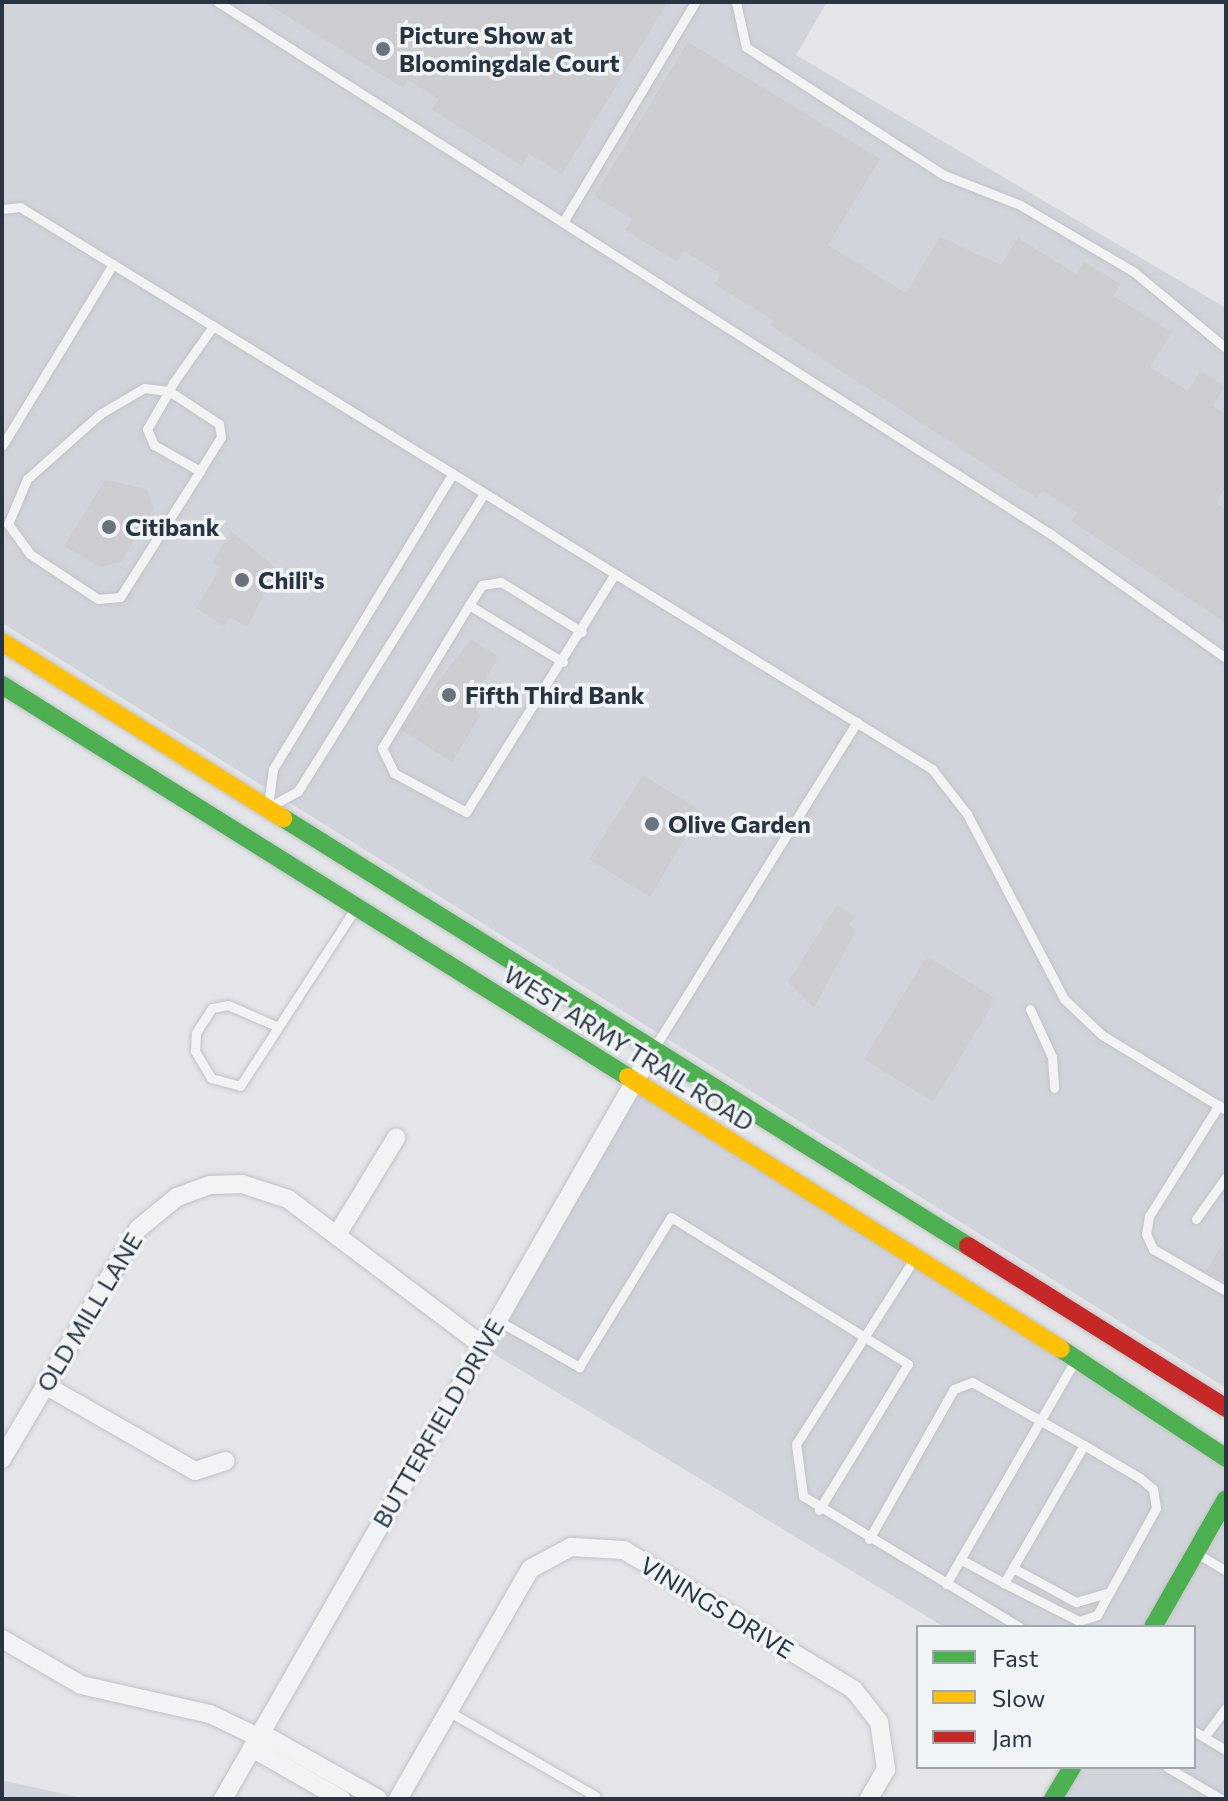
<!DOCTYPE html>
<html>
<head>
<meta charset="utf-8">
<style>
  body { margin:0 }
  #map { position:relative; width:1228px; height:1801px; overflow:hidden; background:#e3e5e8; font-family:Commissioner,sans-serif }
  div>[style] { position:absolute }
  .built>* { inset:0; background:#d1d5db }
  .building>* { inset:0; background:#cbcdd0 }
  .roads { filter:drop-shadow(0 0 2px #c1c3c6) drop-shadow(0 0 2px #c1c3c6) }
  .lane>* { height:9px; margin:-4.5px; padding:0 4.5px; transform-origin:4.5px; border-radius:4.5px; background:#f2f3f5 }
  .street>* { height:18px; margin:-9px; padding:0 9px; transform-origin:9px; border-radius:9px; background:#f2f3f5 }
  .fast>* { height:18px; margin:-9px; padding:0 9px; transform-origin:9px; border-radius:9px; background:#4caf50 }
  .slow>* { height:18px; margin:-9px; padding:0 9px; transform-origin:9px; border-radius:9px; background:#ffc107 }
  .jam>* { height:18px; margin:-9px; padding:0 9px; transform-origin:9px; border-radius:9px; background:#c62828 }
  .dots>* { width:22px; height:22px; translate:-50% -50%; box-sizing:border-box; border:4px solid #f1f4f7; border-radius:50% }
  span { translate:-50% -50%; white-space:nowrap; text-align:center; line-height:1.15; -webkit-text-stroke:7px #f1f4f7; paint-order:stroke }
  .poi-label { font-size:24px; color:#293442; font-weight:700 }
  .left { translate:0 -50%; text-align:left }
  .street-label { font-size:24px; color:#293442 }
  .frame { position:absolute; inset:0; border:4px solid #293442; pointer-events:none }
  .legend { position:absolute; left:916px; top:1625px; width:280px; height:144px; box-sizing:border-box; background:#f1f4f7; border:2px solid #a1a7af; margin:0; padding:10px 14px; list-style:none; font-size:24px; color:#293442 }
  .legend li { display:flex; align-items:center; gap:16px; height:40px }
  .legend b { width:40px; border:2px solid #a1a7af }
</style>
</head>
<body>
<div id="map">
  <div class="built">
    <div style="clip-path:polygon(2px 2px,827px 2px,796px 55px,1226px 308px,1226px 1388px,2px 623px)"></div>
    <div style="clip-path:polygon(639px 1091px,1226px 1465px,1226px 1485px,1145px 1627px,944px 1627px,489px 1351px)"></div>
    <div style="clip-path:polygon(1226px 1519px,1226px 1799px,1063px 1799px,1081px 1767px,1194px 1767px,1194px 1627px,1163px 1627px)"></div>
    <div style="clip-path:polygon(2px 1780px,5px 1781px,87px 1799px,2px 1799px)"></div>
  </div>
  <div class="building">
    <div style="clip-path:polygon(264px 2px,668px 2px,562px 174px,529px 154px,522px 166px,432px 110px,439px 99px,408px 80px,403px 88px)"></div>
    <div style="clip-path:polygon(688px 42px,880px 159px,828px 245px,906px 293px,940px 237px,1001px 265px,1018px 238px,1076px 274px,1084px 262px,1121px 284px,1113px 296px,1172px 332px,1150px 367px,1188px 391px,1200px 371px,1225px 386px,1213px 406px,1226px 414px,1226px 486px,1216px 503px,1226px 509px,1226px 623px,1071px 521px,1077px 512px,1042px 491px,1037px 498px,770px 325px,773px 320px,714px 284px,721px 274px,684px 251px,677px 262px,625px 230px,632px 219px,594px 196px)"></div>
    <div style="clip-path:polygon(105px 480px,147px 489px,153px 509px,121px 562px,100px 567px,64px 546px)"></div>
    <div style="clip-path:polygon(231px 531px,277px 569px,247px 627px,230px 617px,224px 626px,196px 608px,221px 567px,212px 562px)"></div>
    <div style="clip-path:polygon(471px 639px,499px 657px,471px 702px,480px 716px,452px 762px,401px 730px)"></div>
    <div style="clip-path:polygon(643px 775px,701px 811px,650px 897px,589px 859px)"></div>
    <div style="clip-path:polygon(837px 905px,855px 917px,849px 925px,856px 930px,814px 1008px,788px 982px)"></div>
    <div style="clip-path:polygon(927px 956px,996px 999px,933px 1102px,864px 1059px)"></div>
    <div style="clip-path:polygon(1226px 1238px,1226px 1282px,1206px 1271px)"></div>
  </div>
  <div class="roads">
    <div class="lane">
      <div style="left:218px;top:2px;width:990px;rotate:32.58deg"></div>
      <div style="left:1052px;top:535px;width:213px;rotate:35.3deg"></div>
      <div style="left:736px;top:2px;width:46px;rotate:77.5deg"></div>
      <div style="left:746px;top:47px;width:236px;rotate:32.9deg"></div>
      <div style="left:944px;top:175px;width:82px;rotate:21.5deg"></div>
      <div style="left:1020px;top:205px;width:132px;rotate:30.4deg"></div>
      <div style="left:1134px;top:272px;width:119px;rotate:39.6deg"></div>
      <div style="left:2px;top:209px;width:18px;rotate:-6deg"></div>
      <div style="left:20px;top:207px;width:1071px;rotate:31.64deg"></div>
      <div style="left:932px;top:769px;width:57px;rotate:52.1deg"></div>
      <div style="left:967px;top:814px;width:209px;rotate:62.3deg"></div>
      <div style="left:1064px;top:999px;width:52px;rotate:43.5deg"></div>
      <div style="left:1102px;top:1035px;width:145px;rotate:31.2deg"></div>
      <div style="left:563px;top:222px;width:257px;rotate:-59deg"></div>
      <div style="left:2px;top:446px;width:213px;rotate:-58.6deg"></div>
      <div style="left:200px;top:471px;width:149px;rotate:122.4deg"></div>
      <div style="left:120px;top:597px;width:22px;rotate:175deg"></div>
      <div style="left:98px;top:599px;width:82px;rotate:-146.5deg"></div>
      <div style="left:30px;top:554px;width:37px;rotate:-126deg"></div>
      <div style="left:8px;top:524px;width:49px;rotate:-67.1deg"></div>
      <div style="left:27px;top:479px;width:98px;rotate:-41.7deg"></div>
      <div style="left:100px;top:414px;width:51px;rotate:-30.6deg"></div>
      <div style="left:144px;top:388px;width:25px;rotate:7deg"></div>
      <div style="left:169px;top:391px;width:60px;rotate:33.4deg"></div>
      <div style="left:219px;top:424px;width:13px;rotate:81deg"></div>
      <div style="left:221px;top:437px;width:40px;rotate:122deg"></div>
      <div style="left:200px;top:471px;width:53px;rotate:-150.5deg"></div>
      <div style="left:154px;top:445px;width:17px;rotate:-114deg"></div>
      <div style="left:147px;top:429px;width:44px;rotate:-59.9deg"></div>
      <div style="left:169px;top:391px;width:9px;rotate:-63deg"></div>
      <div style="left:173px;top:383px;width:70px;rotate:-54.9deg"></div>
      <div style="left:469px;top:605px;width:167px;rotate:121.3deg"></div>
      <div style="left:382px;top:748px;width:28px;rotate:64deg"></div>
      <div style="left:394px;top:773px;width:82px;rotate:28.4deg"></div>
      <div style="left:466px;top:812px;width:281px;rotate:-58deg"></div>
      <div style="left:563px;top:662px;width:110px;rotate:-148.8deg"></div>
      <div style="left:469px;top:605px;width:24px;rotate:-57deg"></div>
      <div style="left:482px;top:585px;width:19px;rotate:-9deg"></div>
      <div style="left:501px;top:582px;width:95px;rotate:31.7deg"></div>
      <div style="left:268px;top:805px;width:36px;rotate:-82deg"></div>
      <div style="left:273px;top:769px;width:346px;rotate:-58.7deg"></div>
      <div style="left:271px;top:806px;width:31px;rotate:-29deg"></div>
      <div style="left:298px;top:791px;width:351px;rotate:-58deg"></div>
      <div style="left:1030px;top:1009px;width:53px;rotate:65.4deg"></div>
      <div style="left:1052px;top:1057px;width:31px;rotate:86deg"></div>
      <div style="left:276px;top:1026px;width:52px;rotate:-156.4deg"></div>
      <div style="left:228px;top:1005px;width:16px;rotate:169deg"></div>
      <div style="left:212px;top:1008px;width:30px;rotate:123deg"></div>
      <div style="left:196px;top:1033px;width:18px;rotate:93deg"></div>
      <div style="left:195px;top:1051px;width:31px;rotate:59deg"></div>
      <div style="left:211px;top:1078px;width:30px;rotate:15deg"></div>
      <div style="left:240px;top:1086px;width:211px;rotate:-57deg"></div>
      <div style="left:654px;top:1048px;width:384px;rotate:-58.1deg"></div>
      <div style="left:1219px;top:1105px;width:131px;rotate:122.2deg"></div>
      <div style="left:1149px;top:1216px;width:18px;rotate:99deg"></div>
      <div style="left:1146px;top:1234px;width:17px;rotate:65deg"></div>
      <div style="left:1153px;top:1249px;width:84px;rotate:29.9deg"></div>
      <div style="left:1196px;top:1219px;width:52px;rotate:-54.5deg"></div>
      <div style="left:914px;top:1259px;width:219px;rotate:122.5deg"></div>
      <div style="left:796px;top:1444px;width:52px;rotate:82.3deg"></div>
      <div style="left:803px;top:1496px;width:253px;rotate:31.2deg"></div>
      <div style="left:497px;top:1320px;width:95px;rotate:29.8deg"></div>
      <div style="left:579px;top:1367px;width:176px;rotate:-58.5deg"></div>
      <div style="left:671px;top:1217px;width:279px;rotate:31.8deg"></div>
      <div style="left:908px;top:1364px;width:171px;rotate:121.4deg"></div>
      <div style="left:869px;top:1539px;width:172px;rotate:-60.5deg"></div>
      <div style="left:954px;top:1389px;width:19px;rotate:-21deg"></div>
      <div style="left:972px;top:1382px;width:129px;rotate:29.4deg"></div>
      <div style="left:1084px;top:1445px;width:160px;rotate:120.1deg"></div>
      <div style="left:1004px;top:1583px;width:50px;rotate:-151.4deg"></div>
      <div style="left:1198px;top:1554px;width:33px;rotate:31deg"></div>
      <div style="left:1013px;top:1568px;width:72px;rotate:28.4deg"></div>
      <div style="left:1076px;top:1602px;width:32px;rotate:-16deg"></div>
      <div style="left:1004px;top:1583px;width:84px;rotate:26.9deg"></div>
      <div style="left:1079px;top:1621px;width:19px;rotate:-18deg"></div>
      <div style="left:1097px;top:1615px;width:122px;rotate:-61.1deg"></div>
      <div style="left:1156px;top:1508px;width:19px;rotate:-99deg"></div>
      <div style="left:1153px;top:1489px;width:17px;rotate:-140deg"></div>
      <div style="left:1140px;top:1478px;width:65px;rotate:-149.5deg"></div>
      <div style="left:946px;top:1584px;width:256px;rotate:-60deg"></div>
      <div style="left:448px;top:1711px;width:170px;rotate:30deg"></div>
      <div style="left:1194px;top:1731px;width:37px;rotate:31deg"></div>
      <div style="left:1204px;top:1737px;width:36px;rotate:-53deg"></div>
      <div style="left:1167px;top:1767px;width:63px;rotate:30.7deg"></div>
    </div>
    <div class="street">
      <div style="left:337px;top:1235px;width:114px;rotate:-58.7deg"></div>
      <div style="left:45px;top:1385px;width:173px;rotate:29.8deg"></div>
      <div style="left:195px;top:1471px;width:32px;rotate:-18deg"></div>
      <div style="left:2px;top:1459px;width:267px;rotate:-59.4deg"></div>
      <div style="left:138px;top:1229px;width:50px;rotate:-39.4deg"></div>
      <div style="left:177px;top:1197px;width:35px;rotate:-20deg"></div>
      <div style="left:210px;top:1185px;width:32px;rotate:-2deg"></div>
      <div style="left:242px;top:1184px;width:48px;rotate:18.1deg"></div>
      <div style="left:288px;top:1199px;width:243px;rotate:37deg"></div>
      <div style="left:2px;top:1639px;width:91px;rotate:30.2deg"></div>
      <div style="left:81px;top:1685px;width:132px;rotate:12.7deg"></div>
      <div style="left:210px;top:1714px;width:53px;rotate:25.6deg"></div>
      <div style="left:261px;top:1733px;width:134px;rotate:29.4deg"></div>
      <div style="left:252px;top:1748px;width:103px;rotate:29.8deg"></div>
      <div style="left:223px;top:1799px;width:866px;rotate:-60.15deg"></div>
      <div style="left:398px;top:1799px;width:265px;rotate:-60.1deg"></div>
      <div style="left:530px;top:1569px;width:47px;rotate:-28.2deg"></div>
      <div style="left:571px;top:1547px;width:53px;rotate:3.2deg"></div>
      <div style="left:624px;top:1550px;width:269px;rotate:31.3deg"></div>
      <div style="left:854px;top:1690px;width:41px;rotate:52deg"></div>
      <div style="left:879px;top:1722px;width:48px;rotate:81.5deg"></div>
      <div style="left:886px;top:1769px;width:34px;rotate:120deg"></div>
    </div>
    <div class="fast">
      <div style="left:2px;top:685px;width:739px;rotate:32.05deg"></div>
      <div style="left:283px;top:818px;width:808px;rotate:32deg"></div>
      <div style="left:1061px;top:1349px;width:198px;rotate:33.4deg"></div>
      <div style="left:1153px;top:1627px;width:147px;rotate:-60.3deg"></div>
      <div style="left:1053px;top:1799px;width:37px;rotate:-59deg"></div>
    </div>
    <div class="slow">
      <div style="left:2px;top:642px;width:332px;rotate:32.1deg"></div>
      <div style="left:628px;top:1077px;width:511px;rotate:32.14deg"></div>
    </div>
    <div class="jam">
      <div style="left:968px;top:1246px;width:305px;rotate:32.1deg"></div>
    </div>
  </div>
  <div class="dots">
    <div style="left:383px;top:49px;background:#6a727c"></div>
    <div style="left:109px;top:527px;background:#6a727c"></div>
    <div style="left:242px;top:580px;background:#6a727c"></div>
    <div style="left:449px;top:695px;background:#6a727c"></div>
    <div style="left:652px;top:824px;background:#6a727c"></div>
  </div>
  <div class="poi-label">
    <span class="left" style="left:399px;top:49px">Picture Show at<br>Bloomingdale Court</span>
    <span class="left" style="left:125px;top:527px">Citibank</span>
    <span class="left" style="left:258px;top:580px">Chili's</span>
    <span class="left" style="left:465px;top:695px">Fifth Third Bank</span>
    <span class="left" style="left:668px;top:824px">Olive Garden</span>
  </div>
  <div class="street-label">
    <span style="left:629px;top:1048px;rotate:32deg">WEST ARMY TRAIL ROAD</span>
    <span style="left:89px;top:1312px;rotate:-59deg">OLD MILL LANE</span>
    <span style="left:438px;top:1423px;rotate:-60deg">BUTTERFIELD DRIVE</span>
    <span style="left:717px;top:1607px;rotate:31deg">VININGS DRIVE</span>
  </div>
  <div class="frame"></div>
  <ul class="legend">
  <li><b style="height:10px;background:#4caf50"></b>Fast</li>
  <li><b style="height:10px;background:#ffc107"></b>Slow</li>
  <li><b style="height:10px;background:#c62828"></b>Jam</li>
  </ul>
</div>
</body>
</html>
